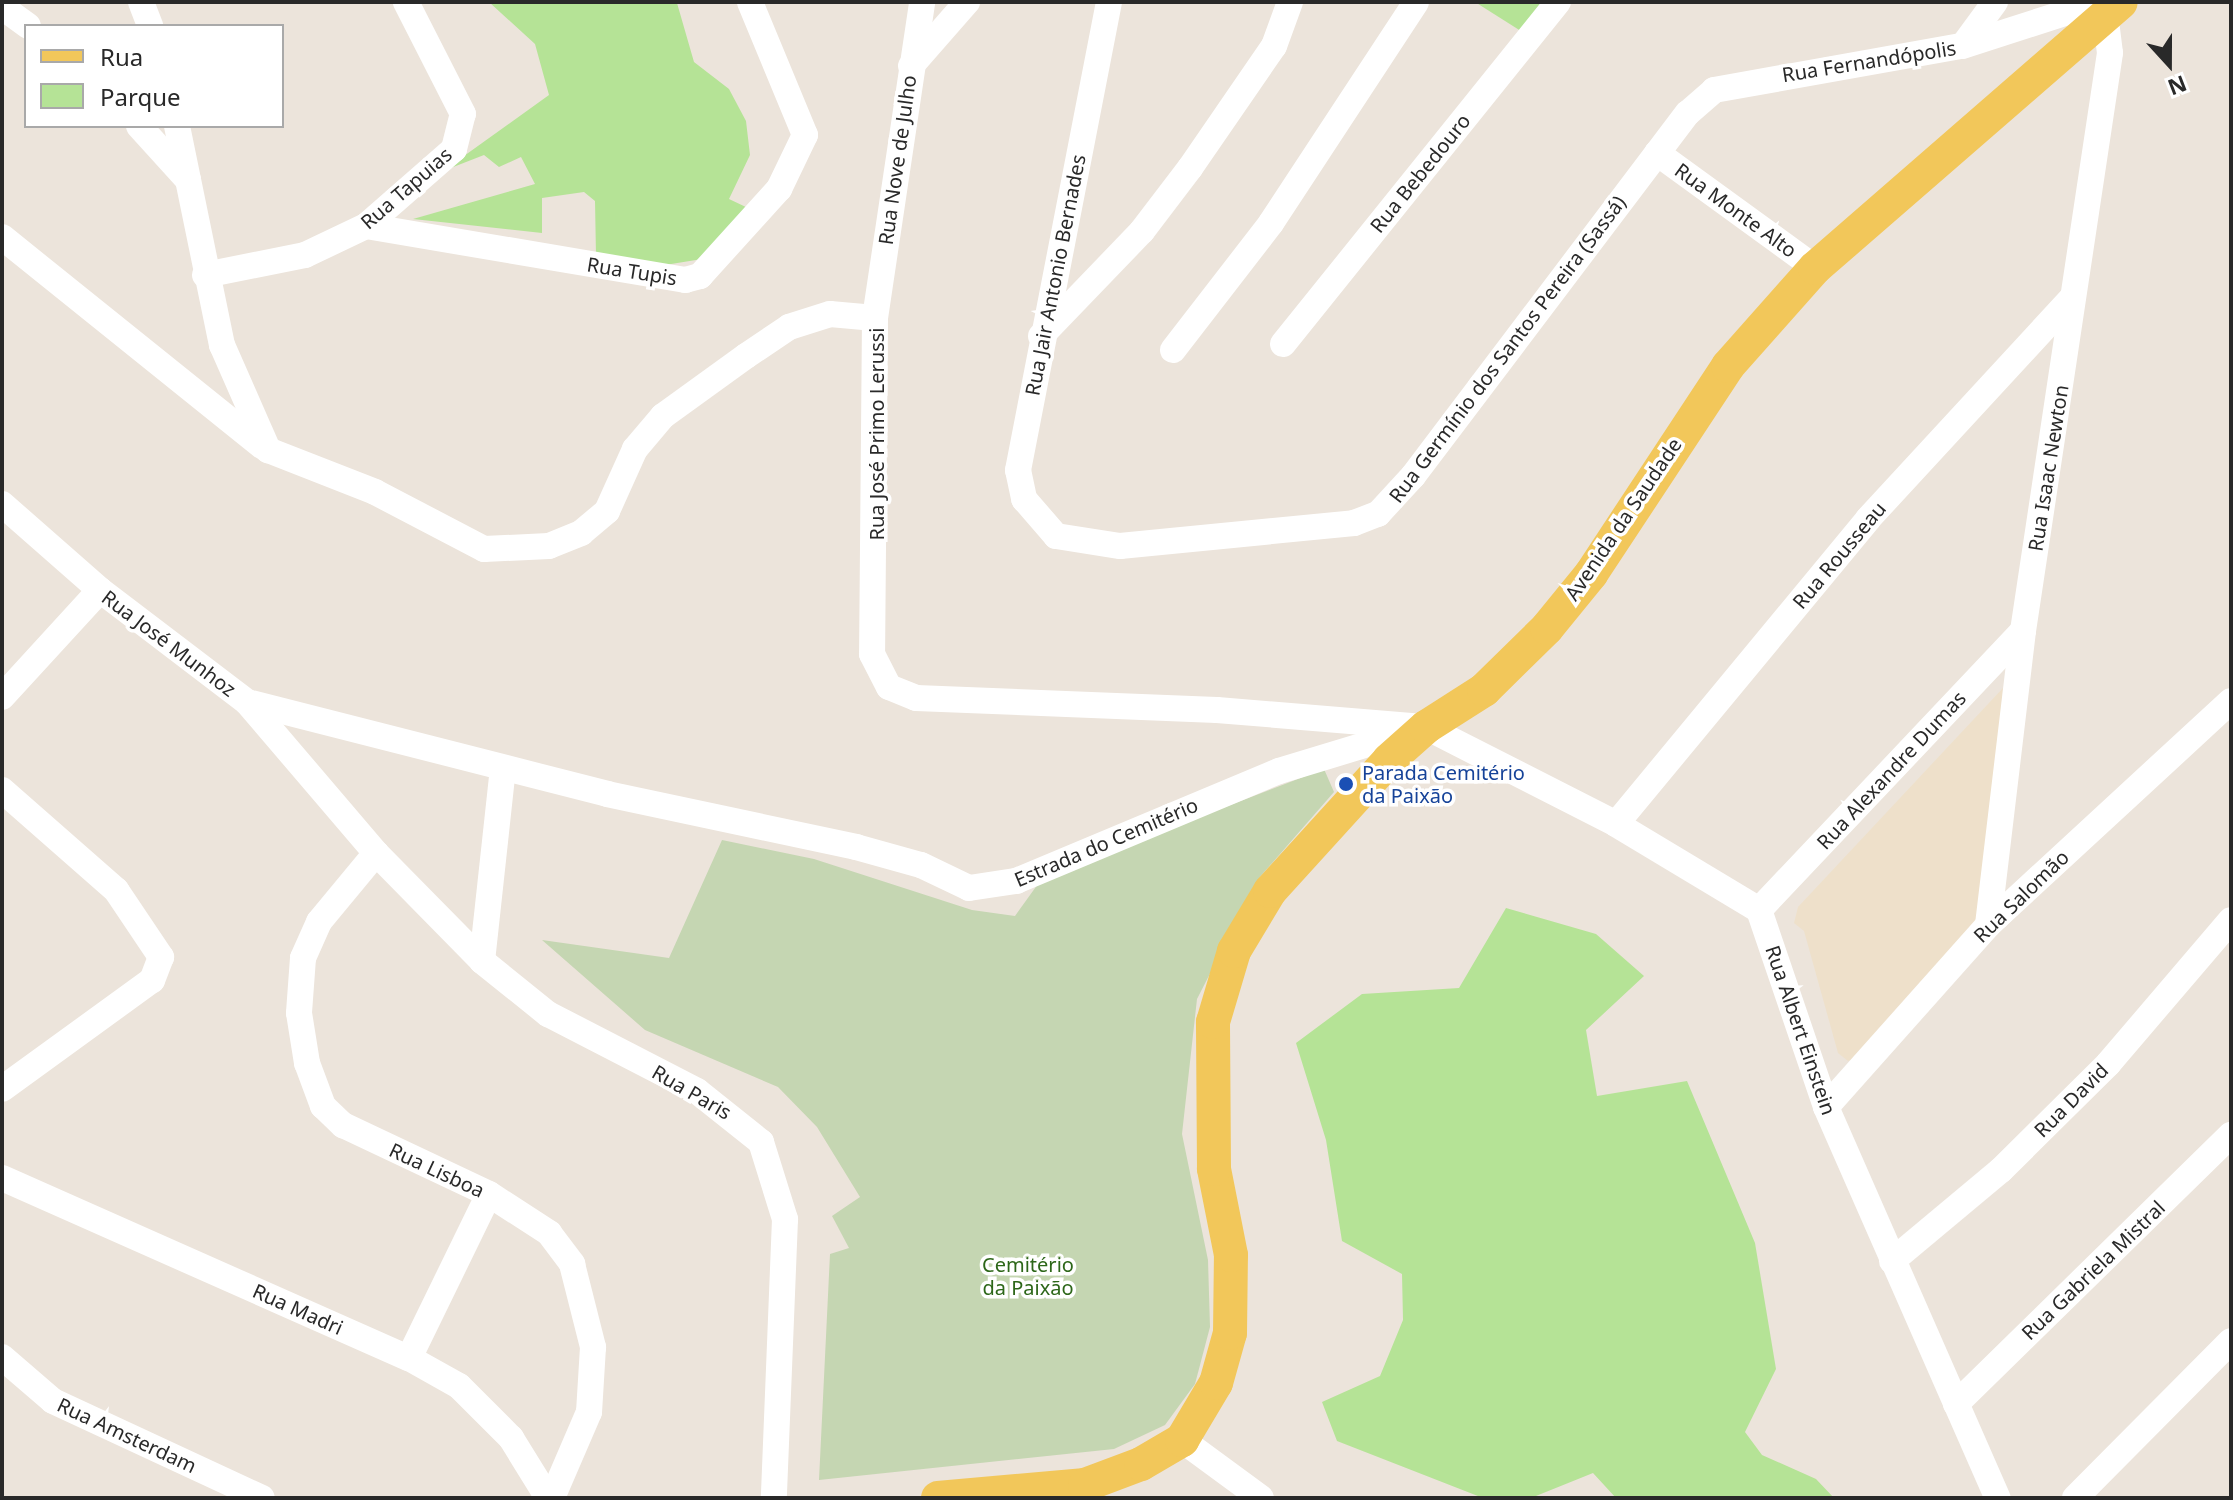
<!DOCTYPE html>
<html>
<head>
<meta charset="utf-8">
<style>
  body { margin:0 }
  #map { position:relative; width:2233px; height:1500px; overflow:hidden; background:#ece4db; font-family:"Noto Sans",sans-serif }
  div>[style] { position:absolute }
  .education>* { inset:0; background:#eee0ca }
  .green>* { inset:0; background:#b5e396 }
  .cemetery>* { inset:0; background:#c5d6b2 }
  .minor>* { height:26px; margin:-13px; padding:0 13px; transform-origin:13px; border-radius:13px; background:#fff }
  .major>* { height:34px; margin:-17px; padding:0 17px; transform-origin:17px; border-radius:17px; background:#f2c75a }
  .dots>* { width:22px; height:22px; translate:-50% -50%; box-sizing:border-box; border:4px solid #fff; border-radius:50% }
  span { translate:-50% -50%; white-space:nowrap; text-align:center; line-height:1.15; -webkit-text-stroke:7px #fff; paint-order:stroke }
  .street-label { font-size:20px; color:#292929 }
  .transit-label { font-size:20px; color:#164399 }
  .left { translate:0 -50%; text-align:left }
  .park-label { font-size:20px; color:#2d6719 }
  .frame { position:absolute; inset:0; border:4px solid #292929; pointer-events:none }
  .legend { position:absolute; left:24px; top:24px; width:260px; height:104px; box-sizing:border-box; background:#fff; border:2px solid #a9a9a9; margin:0; padding:10px 14px; list-style:none; font-size:24px; color:#292929 }
  .legend li { display:flex; align-items:center; gap:16px; height:40px }
  .legend b { width:40px; border:2px solid #a9a9a9 }
  .north { position:absolute; left:2129px; top:24px; width:80px; height:80px; -webkit-text-stroke:6px #fff; paint-order:stroke; rotate:159deg; font-size:22px; font-weight:700; line-height:32px; text-align:center; color:#292929 }
  .north::after { content:''; display:block; margin:auto; width:28px; height:36px; background:#292929; clip-path:polygon(50% 0,100% 100%,50% 72%,0 100%) }
</style>
</head>
<body>
<div id="map">
  <div class="education">
    <div style="clip-path:polygon(2003px 688px,1982px 922px,1861px 1056px,1848px 1061px,1838px 1053px,1804px 931px,1794px 923px,1798px 907px)"></div>
  </div>
  <div class="green">
    <div style="clip-path:polygon(489px 2px,677px 3px,694px 62px,729px 89px,746px 121px,750px 155px,729px 199px,748px 208px,702px 259px,665px 265px,596px 256px,595px 201px,584px 192px,542px 198px,542px 233px,413px 219px,535px 184px,521px 157px,499px 167px,484px 155px,443px 171px,549px 95px,535px 44px)"></div>
    <div style="clip-path:polygon(1475px 2px,1543px 2px,1524px 33px)"></div>
    <div style="clip-path:polygon(1506px 908px,1596px 934px,1644px 976px,1586px 1030px,1597px 1096px,1687px 1081px,1755px 1243px,1776px 1369px,1745px 1432px,1762px 1455px,1816px 1479px,1834px 1498px,1616px 1498px,1593px 1473px,1531px 1498px,1483px 1498px,1337px 1441px,1322px 1402px,1380px 1376px,1403px 1320px,1402px 1274px,1342px 1241px,1326px 1140px,1296px 1043px,1362px 994px,1459px 988px)"></div>
  </div>
  <div class="cemetery">
    <div style="clip-path:polygon(1324px 769px,1334px 792px,1259px 878px,1197px 999px,1182px 1134px,1208px 1260px,1210px 1327px,1195px 1384px,1165px 1425px,1114px 1449px,819px 1480px,830px 1254px,849px 1248px,832px 1216px,860px 1197px,817px 1127px,778px 1087px,645px 1030px,542px 940px,669px 958px,722px 840px,814px 859px,972px 910px,1015px 916px,1043px 877px)"></div>
  </div>
  <div class="minor">
    <div style="left:141px;top:2px;width:26px;rotate:69deg"></div>
    <div style="left:1109px;top:2px;width:477px;rotate:101deg"></div>
    <div style="left:1018px;top:470px;width:30px;rotate:78deg"></div>
    <div style="left:1024px;top:499px;width:49px;rotate:49.1deg"></div>
    <div style="left:1056px;top:536px;width:65px;rotate:8.9deg"></div>
    <div style="left:1120px;top:546px;width:235px;rotate:-5.6deg"></div>
    <div style="left:1354px;top:523px;width:26px;rotate:-21deg"></div>
    <div style="left:1378px;top:514px;width:52px;rotate:-47.4deg"></div>
    <div style="left:1413px;top:476px;width:455px;rotate:-52.9deg"></div>
    <div style="left:1688px;top:113px;width:35px;rotate:-41deg"></div>
    <div style="left:1714px;top:90px;width:252px;rotate:-10.1deg"></div>
    <div style="left:1962px;top:46px;width:118px;rotate:-17.8deg"></div>
    <div style="left:2074px;top:10px;width:31px;rotate:6deg"></div>
    <div style="left:2105px;top:13px;width:40px;rotate:82.9deg"></div>
    <div style="left:2110px;top:53px;width:585px;rotate:98.56deg"></div>
    <div style="left:2023px;top:631px;width:296px;rotate:96.8deg"></div>
    <div style="left:2px;top:7px;width:32px;rotate:36deg"></div>
    <div style="left:1965px;top:43px;width:51px;rotate:-53.8deg"></div>
    <div style="left:911px;top:66px;width:85px;rotate:-48.8deg"></div>
    <div style="left:139px;top:126px;width:73px;rotate:47.8deg"></div>
    <div style="left:177px;top:126px;width:224px;rotate:78.4deg"></div>
    <div style="left:222px;top:345px;width:115px;rotate:66.3deg"></div>
    <div style="left:268px;top:450px;width:115px;rotate:21.4deg"></div>
    <div style="left:375px;top:492px;width:123px;rotate:27.6deg"></div>
    <div style="left:484px;top:549px;width:65px;rotate:-2.6deg"></div>
    <div style="left:549px;top:546px;width:35px;rotate:-22deg"></div>
    <div style="left:581px;top:533px;width:34px;rotate:-40deg"></div>
    <div style="left:607px;top:511px;width:68px;rotate:-65.7deg"></div>
    <div style="left:635px;top:449px;width:43px;rotate:-49.7deg"></div>
    <div style="left:663px;top:416px;width:102px;rotate:-35.9deg"></div>
    <div style="left:746px;top:356px;width:52px;rotate:-34deg"></div>
    <div style="left:789px;top:327px;width:43px;rotate:-17.6deg"></div>
    <div style="left:830px;top:314px;width:45px;rotate:5.1deg"></div>
    <div style="left:875px;top:318px;width:336px;rotate:90.5deg"></div>
    <div style="left:872px;top:654px;width:37px;rotate:63deg"></div>
    <div style="left:889px;top:687px;width:29px;rotate:22deg"></div>
    <div style="left:916px;top:698px;width:301px;rotate:2.3deg"></div>
    <div style="left:1217px;top:710px;width:210px;rotate:4.7deg"></div>
    <div style="left:1426px;top:727px;width:213px;rotate:27deg"></div>
    <div style="left:1616px;top:824px;width:167px;rotate:31deg"></div>
    <div style="left:1759px;top:910px;width:208px;rotate:71.2deg"></div>
    <div style="left:1826px;top:1107px;width:427px;rotate:66.3deg"></div>
    <div style="left:1657px;top:153px;width:195px;rotate:36deg"></div>
    <div style="left:366px;top:226px;width:324px;rotate:9.6deg"></div>
    <div style="left:685px;top:280px;width:16px;rotate:-15deg"></div>
    <div style="left:700px;top:276px;width:118px;rotate:-47.8deg"></div>
    <div style="left:779px;top:189px;width:60px;rotate:-64.3deg"></div>
    <div style="left:805px;top:135px;width:144px;rotate:-112.5deg"></div>
    <div style="left:2px;top:237px;width:334px;rotate:38.8deg"></div>
    <div style="left:205px;top:275px;width:102px;rotate:-11.3deg"></div>
    <div style="left:305px;top:255px;width:68px;rotate:-25.4deg"></div>
    <div style="left:366px;top:226px;width:117px;rotate:-41.2deg"></div>
    <div style="left:454px;top:149px;width:36px;rotate:-76deg"></div>
    <div style="left:463px;top:114px;width:126px;rotate:-117deg"></div>
    <div style="left:875px;top:318px;width:319px;rotate:-81.5deg"></div>
    <div style="left:1041px;top:336px;width:146px;rotate:-46.1deg"></div>
    <div style="left:1142px;top:231px;width:79px;rotate:-52.7deg"></div>
    <div style="left:1190px;top:168px;width:148px;rotate:-55.5deg"></div>
    <div style="left:1274px;top:46px;width:47px;rotate:-70deg"></div>
    <div style="left:1283px;top:344px;width:439px;rotate:-51.2deg"></div>
    <div style="left:1173px;top:350px;width:160px;rotate:-52.3deg"></div>
    <div style="left:1271px;top:223px;width:264px;rotate:-56.7deg"></div>
    <div style="left:2px;top:504px;width:130px;rotate:41.3deg"></div>
    <div style="left:100px;top:590px;width:185px;rotate:37.3deg"></div>
    <div style="left:247px;top:702px;width:372px;rotate:14.3deg"></div>
    <div style="left:607px;top:794px;width:255px;rotate:12deg"></div>
    <div style="left:856px;top:847px;width:67px;rotate:15.5deg"></div>
    <div style="left:921px;top:865px;width:53px;rotate:25.6deg"></div>
    <div style="left:969px;top:888px;width:48px;rotate:-8.5deg"></div>
    <div style="left:1016px;top:881px;width:285px;rotate:-22.7deg"></div>
    <div style="left:1279px;top:771px;width:138px;rotate:-16.9deg"></div>
    <div style="left:2px;top:697px;width:145px;rotate:-47.5deg"></div>
    <div style="left:247px;top:702px;width:199px;rotate:49.5deg"></div>
    <div style="left:376px;top:853px;width:151px;rotate:45.5deg"></div>
    <div style="left:482px;top:961px;width:85px;rotate:38.8deg"></div>
    <div style="left:548px;top:1014px;width:168px;rotate:27.3deg"></div>
    <div style="left:697px;top:1091px;width:82px;rotate:38.6deg"></div>
    <div style="left:761px;top:1142px;width:81px;rotate:72.7deg"></div>
    <div style="left:785px;top:1219px;width:279px;rotate:92.3deg"></div>
    <div style="left:2px;top:790px;width:152px;rotate:41.3deg"></div>
    <div style="left:116px;top:890px;width:81px;rotate:56.1deg"></div>
    <div style="left:161px;top:957px;width:25px;rotate:111deg"></div>
    <div style="left:152px;top:980px;width:185px;rotate:144deg"></div>
    <div style="left:1616px;top:824px;width:396px;rotate:-50.4deg"></div>
    <div style="left:1868px;top:519px;width:302px;rotate:-47.3deg"></div>
    <div style="left:376px;top:853px;width:89px;rotate:129.6deg"></div>
    <div style="left:319px;top:922px;width:39px;rotate:114deg"></div>
    <div style="left:303px;top:958px;width:55px;rotate:94.2deg"></div>
    <div style="left:299px;top:1013px;width:51px;rotate:80.9deg"></div>
    <div style="left:307px;top:1063px;width:46px;rotate:69.6deg"></div>
    <div style="left:323px;top:1106px;width:28px;rotate:44deg"></div>
    <div style="left:343px;top:1125px;width:161px;rotate:25.3deg"></div>
    <div style="left:489px;top:1194px;width:72px;rotate:33deg"></div>
    <div style="left:549px;top:1233px;width:39px;rotate:53deg"></div>
    <div style="left:572px;top:1264px;width:86px;rotate:75.8deg"></div>
    <div style="left:593px;top:1347px;width:65px;rotate:93.5deg"></div>
    <div style="left:589px;top:1412px;width:94px;rotate:113.3deg"></div>
    <div style="left:1759px;top:910px;width:384px;rotate:-46.6deg"></div>
    <div style="left:482px;top:961px;width:193px;rotate:-83.8deg"></div>
    <div style="left:1826px;top:1107px;width:244px;rotate:-48.3deg"></div>
    <div style="left:1988px;top:925px;width:330px;rotate:-42.7deg"></div>
    <div style="left:2px;top:1178px;width:445px;rotate:23.9deg"></div>
    <div style="left:409px;top:1358px;width:57px;rotate:29.2deg"></div>
    <div style="left:459px;top:1386px;width:74px;rotate:45deg"></div>
    <div style="left:511px;top:1438px;width:70px;rotate:58.3deg"></div>
    <div style="left:1892px;top:1261px;width:142px;rotate:-39.9deg"></div>
    <div style="left:2001px;top:1170px;width:151px;rotate:-44.7deg"></div>
    <div style="left:2108px;top:1064px;width:189px;rotate:-49.5deg"></div>
    <div style="left:2px;top:1357px;width:67px;rotate:40.8deg"></div>
    <div style="left:53px;top:1401px;width:230px;rotate:24.9deg"></div>
    <div style="left:409px;top:1358px;width:182px;rotate:-64deg"></div>
    <div style="left:1956px;top:1404px;width:385px;rotate:-44.4deg"></div>
    <div style="left:1182px;top:1440px;width:98px;rotate:36.3deg"></div>
    <div style="left:2075px;top:1498px;width:221px;rotate:-45.2deg"></div>
  </div>
  <div class="major">
    <div style="left:938px;top:1498px;width:148px;rotate:-5.1deg"></div>
    <div style="left:1085px;top:1485px;width:60px;rotate:-20.6deg"></div>
    <div style="left:1141px;top:1464px;width:48px;rotate:-30.3deg"></div>
    <div style="left:1182px;top:1440px;width:66px;rotate:-59.2deg"></div>
    <div style="left:1216px;top:1383px;width:52px;rotate:-74.4deg"></div>
    <div style="left:1230px;top:1333px;width:78px;rotate:-89.3deg"></div>
    <div style="left:1231px;top:1255px;width:88px;rotate:-101.2deg"></div>
    <div style="left:1214px;top:1169px;width:147px;rotate:-90.4deg"></div>
    <div style="left:1213px;top:1022px;width:74px;rotate:-73.5deg"></div>
    <div style="left:1234px;top:951px;width:70px;rotate:-59deg"></div>
    <div style="left:1270px;top:891px;width:177px;rotate:-47.7deg"></div>
    <div style="left:1389px;top:760px;width:50px;rotate:-41.7deg"></div>
    <div style="left:1426px;top:727px;width:69px;rotate:-32.5deg"></div>
    <div style="left:1484px;top:690px;width:88px;rotate:-44.5deg"></div>
    <div style="left:1547px;top:628px;width:70px;rotate:-50.8deg"></div>
    <div style="left:1591px;top:574px;width:249px;rotate:-56.6deg"></div>
    <div style="left:1728px;top:366px;width:131px;rotate:-48.4deg"></div>
    <div style="left:1815px;top:268px;width:405px;rotate:-41deg"></div>
  </div>
  <div class="dots">
    <div style="left:1346px;top:784px;background:#1a4fb4"></div>
  </div>
  <div class="street-label">
    <span style="left:1869px;top:61px;rotate:-9deg">Rua Fernandópolis</span>
    <span style="left:897px;top:160px;rotate:-82deg">Rua Nove de Julho</span>
    <span style="left:1420px;top:173px;rotate:-51deg">Rua Bebedouro</span>
    <span style="left:406px;top:188px;rotate:-41deg">Rua Tapuias</span>
    <span style="left:1736px;top:210px;rotate:36deg">Rua Monte Alto</span>
    <span style="left:632px;top:271px;rotate:9deg">Rua Tupis</span>
    <span style="left:1055px;top:275px;rotate:-79deg">Rua Jair Antonio Bernades</span>
    <span style="left:1507px;top:349px;rotate:-53deg">Rua Germínio dos Santos Pereira (Sassá)</span>
    <span style="left:876px;top:434px;rotate:-90deg">Rua José Primo Lerussi</span>
    <span style="left:2048px;top:468px;rotate:-81deg">Rua Isaac Newton</span>
    <span style="left:1623px;top:519px;rotate:-56deg">Avenida da Saudade</span>
    <span style="left:1839px;top:555px;rotate:-50deg">Rua Rousseau</span>
    <span style="left:169px;top:643px;rotate:37deg">Rua José Munhoz</span>
    <span style="left:1891px;top:770px;rotate:-47deg">Rua Alexandre Dumas</span>
    <span style="left:1106px;top:842px;rotate:-23deg">Estrada do Cemitério</span>
    <span style="left:2021px;top:896px;rotate:-44deg">Rua Salomão</span>
    <span style="left:1801px;top:1030px;rotate:71deg">Rua Albert Einstein</span>
    <span style="left:692px;top:1092px;rotate:30deg">Rua Paris</span>
    <span style="left:2071px;top:1100px;rotate:-45deg">Rua David</span>
    <span style="left:437px;top:1170px;rotate:25deg">Rua Lisboa</span>
    <span style="left:2093px;top:1270px;rotate:-44deg">Rua Gabriela Mistral</span>
    <span style="left:298px;top:1309px;rotate:24deg">Rua Madri</span>
    <span style="left:127px;top:1435px;rotate:25deg">Rua Amsterdam</span>
  </div>
  <div class="transit-label">
    <span class="left" style="left:1362px;top:784px">Parada Cemitério<br>da Paixão</span>
  </div>
  <div class="park-label">
    <span style="left:1028px;top:1276px">Cemitério<br>da Paixão</span>
  </div>
  <div class="frame"></div>
  <ul class="legend">
  <li><b style="height:10px;background:#f2c75a"></b>Rua</li>
  <li><b style="height:22px;background:#b5e396"></b>Parque</li>
  </ul>
  <div class="north">N</div>
</div>
</body>
</html>
